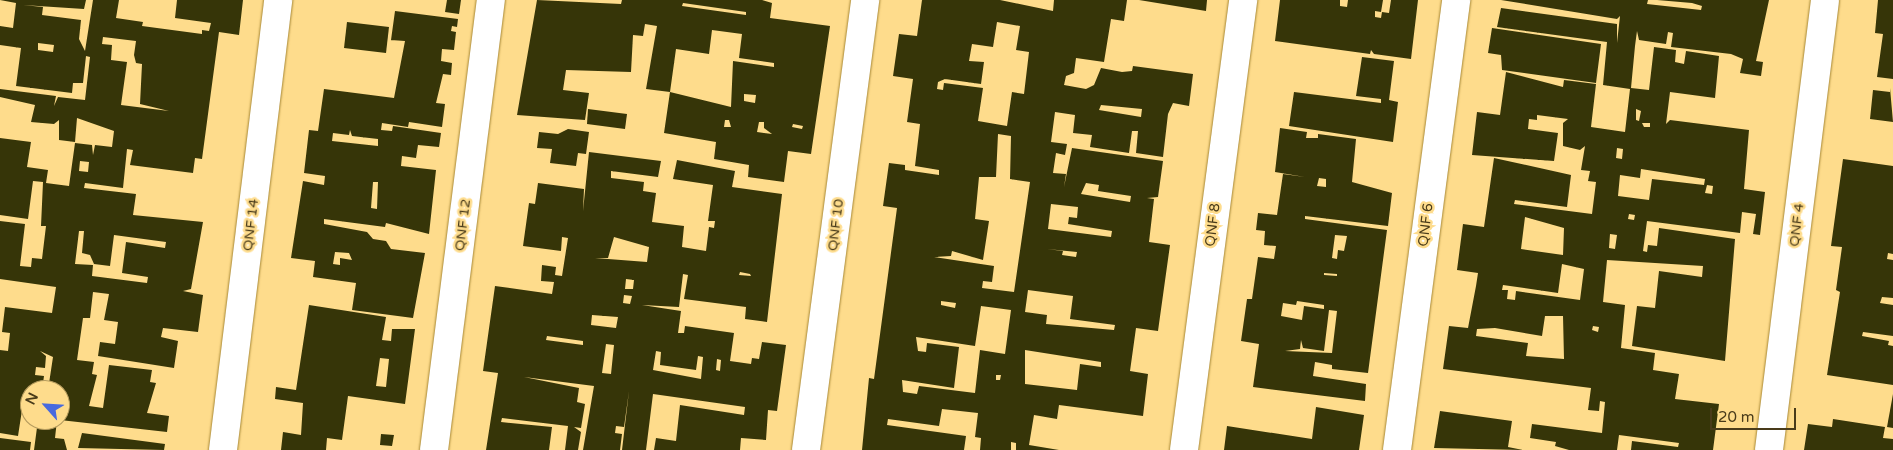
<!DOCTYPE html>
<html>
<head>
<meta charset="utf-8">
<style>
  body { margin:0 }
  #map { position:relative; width:1893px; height:450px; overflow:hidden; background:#fedc8c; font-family:"Varela Round",sans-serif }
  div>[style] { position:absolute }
  .building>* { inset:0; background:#363508 }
  .roads { filter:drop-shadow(0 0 1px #a78836) drop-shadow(0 0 1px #a78836) }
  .street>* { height:28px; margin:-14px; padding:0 14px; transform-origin:14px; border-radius:14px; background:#fff }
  span { translate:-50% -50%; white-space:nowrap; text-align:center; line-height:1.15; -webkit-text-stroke:5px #fedc8c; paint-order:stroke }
  .street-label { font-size:14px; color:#493b1a }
  .north { position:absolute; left:20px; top:380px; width:50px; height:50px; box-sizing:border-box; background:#fedc8c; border:1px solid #b69c5e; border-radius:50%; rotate:296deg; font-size:14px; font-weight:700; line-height:20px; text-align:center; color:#493b1a }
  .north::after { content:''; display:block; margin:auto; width:18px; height:22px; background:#486ade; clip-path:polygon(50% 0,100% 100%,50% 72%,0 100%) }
  .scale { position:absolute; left:1710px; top:408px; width:86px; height:22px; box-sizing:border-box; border:2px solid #493b1a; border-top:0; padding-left:6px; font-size:15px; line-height:18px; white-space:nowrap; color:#493b1a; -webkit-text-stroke:4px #fedc8c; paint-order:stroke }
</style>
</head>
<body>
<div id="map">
  <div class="building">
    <div style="clip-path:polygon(evenodd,0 0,86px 0,84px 9px,23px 5px,43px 7px,42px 15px,81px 20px,79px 39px,85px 51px,93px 0,119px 0,116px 18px,143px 22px,142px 26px,202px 34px,202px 30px,209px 31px,211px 23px,175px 18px,177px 0,243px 0,239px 35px,219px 32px,202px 159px,195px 158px,193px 173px,130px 165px,133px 150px,127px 149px,123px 188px,85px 183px,84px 188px,136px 194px,133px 215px,203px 222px,191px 289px,183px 291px,203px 295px,198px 332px,163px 328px,161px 337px,178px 341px,174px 368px,98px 356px,100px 342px,115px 344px,118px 322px,104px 320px,109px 294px,93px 292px,90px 318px,83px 318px,77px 360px,94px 362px,92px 374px,97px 375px,89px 406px,103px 408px,109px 365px,152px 370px,150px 382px,156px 383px,147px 413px,169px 416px,167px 432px,60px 420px,60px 390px,48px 390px,53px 357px,40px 351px,46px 356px,45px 368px,36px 367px,35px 375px,44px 376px,42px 390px,30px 390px,30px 398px,24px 397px,18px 436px,0 433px,0 350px,8px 351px,10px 333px,2px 332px,5px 307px,52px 313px,56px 287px,0 279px,0 221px,25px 224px,20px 266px,31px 267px,32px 258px,42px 259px,46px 226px,41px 226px,43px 182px,33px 181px,28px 219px,0 215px,0 138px,31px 142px,27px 167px,48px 170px,46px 183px,69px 186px,75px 143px,92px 145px,93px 155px,95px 145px,112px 147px,114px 131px,77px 118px,75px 142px,59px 140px,59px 120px,54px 124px,31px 122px,35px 105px,0 97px,0 89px,56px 96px,54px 106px,58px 97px,85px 100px,90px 57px,86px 56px,83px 83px,73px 83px,72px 93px,16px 86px,21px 48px,0 45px,0 26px,13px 28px,16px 3px,0 0,103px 37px,136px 41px,134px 55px,136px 63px,142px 64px,140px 104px,169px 111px,121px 105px,127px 62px,111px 60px,112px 45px,102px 44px,103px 37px,0 0,38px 43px,54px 45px,53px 52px,38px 50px,38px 43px,0 0,80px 161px,89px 162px,88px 172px,79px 171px,80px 161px,0 0,79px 231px,84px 231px,82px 253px,90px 255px,94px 264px,110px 266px,114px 235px,166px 242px,165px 248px,126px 242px,122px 273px,148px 277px,147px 283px,92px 276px,93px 265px,75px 264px,79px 231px)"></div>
    <div style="clip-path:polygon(447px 0,461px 0,459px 14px,445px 12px)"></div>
    <div style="clip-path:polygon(evenodd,537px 0,621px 4px,622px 0,762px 0,772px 3px,770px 18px,830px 26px,811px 154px,788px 151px,784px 182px,748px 177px,749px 165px,714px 159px,716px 142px,664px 133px,670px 92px,731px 107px,733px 61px,774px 67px,774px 63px,739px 58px,742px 34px,712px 30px,709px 54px,676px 49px,670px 92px,646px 89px,657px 26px,645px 24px,643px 36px,633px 35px,631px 72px,566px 70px,563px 90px,589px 93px,585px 120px,517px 115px,537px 0,683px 3px,746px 12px,746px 15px,682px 6px,683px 3px,537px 0,744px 94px,756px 95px,755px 103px,744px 101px,744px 94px,537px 0,725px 120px,729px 120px,731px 127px,724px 127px,725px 120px,537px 0,759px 122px,764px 122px,764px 128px,772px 134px,757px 132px,759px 122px,537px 0,793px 124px,803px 126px,802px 129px,792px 127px,793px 124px)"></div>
    <div style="clip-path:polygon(evenodd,922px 0,1000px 0,1053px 11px,1054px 0,1127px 0,1124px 21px,1111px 19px,1104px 62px,1076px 58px,1074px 73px,1066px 76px,1064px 85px,1086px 89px,1094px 85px,1101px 68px,1122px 72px,1132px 71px,1133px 66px,1193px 74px,1189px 106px,1173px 103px,1168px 114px,1163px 157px,1136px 153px,1138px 131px,1132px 131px,1129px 153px,1090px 147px,1092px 135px,1073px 133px,1075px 115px,1055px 112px,1051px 142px,1067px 144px,1065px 155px,1056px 153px,1053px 173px,1066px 174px,1064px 187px,1072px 148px,1163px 161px,1158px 197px,1147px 198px,1154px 199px,1149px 242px,1170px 245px,1158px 331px,1136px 328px,1130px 371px,1148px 374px,1143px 416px,1059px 405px,1057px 419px,1034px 415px,1029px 445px,1059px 450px,1016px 450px,1016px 443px,1011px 442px,1011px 450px,980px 450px,981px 438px,975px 437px,978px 413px,942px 409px,939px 426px,888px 419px,887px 425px,966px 436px,964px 450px,862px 450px,869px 378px,874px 379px,897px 208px,883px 206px,889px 163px,905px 165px,905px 170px,939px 175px,939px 170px,915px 166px,920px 124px,907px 122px,913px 79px,893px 76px,899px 34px,917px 36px,922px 0,997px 22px,1020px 26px,1016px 50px,1029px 52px,1024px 94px,1012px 92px,1007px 126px,978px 121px,983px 88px,944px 83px,943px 90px,937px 89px,938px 82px,945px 79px,981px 84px,984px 62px,969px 61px,972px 44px,993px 47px,997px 22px,922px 0,1101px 105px,1142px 109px,1141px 117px,1099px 110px,1101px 105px,922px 0,998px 134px,1011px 136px,1010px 179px,1030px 182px,1014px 292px,982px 288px,983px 281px,992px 282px,994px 266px,934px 257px,951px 256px,952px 251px,983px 260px,989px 221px,975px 219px,979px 177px,996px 177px,998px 134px,922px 0,1086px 183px,1099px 185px,1098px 191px,1131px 196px,1130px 202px,1081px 194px,1086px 183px,922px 0,1051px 204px,1078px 207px,1077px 218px,1069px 217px,1068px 224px,1112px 231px,1111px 237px,1048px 229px,1051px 204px,922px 0,1047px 249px,1077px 252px,1076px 257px,1062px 255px,1063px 251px,1047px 249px,922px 0,1028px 290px,1073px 296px,1070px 319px,1115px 325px,1114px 330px,1046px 324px,1047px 315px,1025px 312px,1028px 290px,922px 0,941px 301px,956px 303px,955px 308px,941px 305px,941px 301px,922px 0,981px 306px,1011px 310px,1005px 354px,980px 350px,975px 393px,919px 386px,917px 394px,903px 392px,902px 380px,954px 388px,959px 347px,927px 343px,926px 352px,918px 351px,916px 337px,975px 346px,981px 306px,922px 0,1025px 350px,1101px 362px,1101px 367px,1080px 364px,1077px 390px,1025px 384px,1025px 350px,922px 0,996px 375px,1001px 375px,1000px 380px,996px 380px,996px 375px)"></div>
    <div style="clip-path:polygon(1139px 0,1207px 0,1206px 11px)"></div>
    <div style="clip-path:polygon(1280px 0,1340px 0,1340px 6px,1347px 7px,1348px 0,1383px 0,1381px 12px,1375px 11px,1375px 17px,1381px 18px,1382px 12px,1389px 13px,1391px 0,1418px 0,1411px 59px,1374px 54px,1371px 50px,1370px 54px,1275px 41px)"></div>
    <div style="clip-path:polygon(evenodd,1501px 0,1648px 0,1647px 4px,1701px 10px,1702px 6px,1692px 3px,1657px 0,1769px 0,1756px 61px,1763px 62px,1761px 76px,1740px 73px,1743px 59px,1731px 54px,1671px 47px,1673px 33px,1668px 32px,1666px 44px,1639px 40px,1637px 31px,1635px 46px,1631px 88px,1649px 90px,1654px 47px,1676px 50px,1675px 62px,1684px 64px,1686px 51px,1719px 56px,1715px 98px,1670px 92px,1666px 124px,1670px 120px,1749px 130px,1744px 189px,1765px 192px,1760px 235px,1753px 234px,1756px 214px,1742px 212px,1740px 233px,1647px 221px,1643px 251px,1647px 252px,1648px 245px,1657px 246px,1659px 228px,1735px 239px,1725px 361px,1632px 346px,1637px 306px,1655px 308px,1659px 271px,1702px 277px,1703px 266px,1607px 260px,1603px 302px,1625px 305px,1621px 348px,1655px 353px,1653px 370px,1679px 374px,1675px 399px,1719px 404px,1713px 450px,1631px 450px,1632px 441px,1678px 447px,1679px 443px,1619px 435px,1617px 450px,1569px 450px,1555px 446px,1556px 442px,1530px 438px,1532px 424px,1602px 433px,1605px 402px,1600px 401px,1599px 411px,1588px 410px,1591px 388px,1443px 369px,1449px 326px,1468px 328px,1476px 286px,1478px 273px,1457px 270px,1463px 224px,1484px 227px,1494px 158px,1571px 175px,1567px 207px,1515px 200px,1514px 204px,1592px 214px,1596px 182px,1588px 181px,1590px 171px,1581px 170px,1585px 146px,1580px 150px,1563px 146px,1563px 123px,1568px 119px,1537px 115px,1537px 120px,1529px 119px,1528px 129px,1558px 133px,1554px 161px,1472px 155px,1477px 112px,1500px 115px,1506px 72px,1563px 87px,1564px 80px,1596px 84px,1591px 127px,1625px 132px,1630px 89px,1603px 85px,1607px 42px,1497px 27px,1501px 8px,1617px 24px,1617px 43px,1620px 16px,1617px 19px,1501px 0,1636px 109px,1641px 111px,1639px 121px,1636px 120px,1636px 109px,1501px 0,1642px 123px,1650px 123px,1650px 127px,1644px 127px,1642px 123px,1501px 0,1617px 148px,1623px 149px,1622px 159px,1616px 158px,1617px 148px,1501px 0,1641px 169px,1705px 179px,1704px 185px,1652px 179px,1649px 200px,1618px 196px,1620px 175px,1640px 178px,1641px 169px,1501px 0,1707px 185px,1713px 186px,1712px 194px,1705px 193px,1707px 185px,1501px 0,1629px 214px,1635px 215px,1634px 220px,1628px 219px,1629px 214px,1501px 0,1525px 217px,1564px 228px,1563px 255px,1521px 249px,1525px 217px,1501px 0,1610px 234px,1617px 235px,1615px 249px,1609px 248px,1610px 234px,1501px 0,1562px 264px,1584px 269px,1580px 300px,1516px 291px,1515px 300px,1507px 299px,1508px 290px,1502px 290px,1503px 285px,1558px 293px,1562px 264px,1501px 0,1545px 316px,1563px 316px,1564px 359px,1526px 356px,1528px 343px,1476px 336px,1477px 329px,1495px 328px,1542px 336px,1545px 316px,1501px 0,1593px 326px,1599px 327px,1598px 332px,1592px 330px,1593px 326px)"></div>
    <div style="clip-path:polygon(1878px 0,1893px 0,1893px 79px,1877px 77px,1883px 34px,1875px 33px)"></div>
    <div style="clip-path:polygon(evenodd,395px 11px,458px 19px,457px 27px,452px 26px,451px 31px,456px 32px,454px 50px,442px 49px,441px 61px,452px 63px,451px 75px,443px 74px,436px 103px,445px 104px,442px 127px,409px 122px,408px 127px,382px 123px,381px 130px,392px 131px,393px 126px,441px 133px,439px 147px,418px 145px,416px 158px,402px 156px,401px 166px,436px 170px,429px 234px,386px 223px,385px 227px,324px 219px,324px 224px,367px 232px,373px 239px,386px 241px,391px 249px,425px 253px,413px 318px,352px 310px,356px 283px,313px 277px,315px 261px,291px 258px,303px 181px,324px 185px,325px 176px,304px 173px,309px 130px,318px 131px,324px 89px,394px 98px,405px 41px,391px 40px,395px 11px,350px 130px,352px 136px,378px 139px,378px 146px,332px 141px,333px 133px,349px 135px,350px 130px,395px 11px,373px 182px,378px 182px,377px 209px,371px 208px,373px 182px,395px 11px,335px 252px,349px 253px,352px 260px,340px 258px,340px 265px,333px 264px,335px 252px)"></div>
    <div style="clip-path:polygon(347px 22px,389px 27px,386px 53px,344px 48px)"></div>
    <div style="clip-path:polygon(1492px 28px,1601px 44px,1596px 83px,1502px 70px,1501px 55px,1488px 53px)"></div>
    <div style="clip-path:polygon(1362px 57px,1394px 61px,1389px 100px,1398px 102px,1393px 142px,1289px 126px,1294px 92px,1381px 103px,1381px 99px,1356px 96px)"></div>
    <div style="clip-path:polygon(1890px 88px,1893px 122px,1870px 119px,1873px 90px,1890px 92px)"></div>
    <div style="clip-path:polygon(588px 109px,627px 114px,625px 129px,587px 124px)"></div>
    <div style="clip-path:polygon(evenodd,1280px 128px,1307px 132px,1306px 138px,1318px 138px,1318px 134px,1356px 139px,1352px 182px,1392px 193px,1388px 226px,1305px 216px,1305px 219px,1387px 230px,1368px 373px,1332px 369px,1332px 365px,1315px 362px,1313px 376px,1366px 384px,1365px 401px,1253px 387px,1259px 344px,1241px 341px,1247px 299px,1252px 299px,1258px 257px,1274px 259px,1276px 246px,1264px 245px,1265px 231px,1256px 230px,1258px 213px,1277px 215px,1283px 174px,1305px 177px,1275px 172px,1280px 128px,1319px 178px,1326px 179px,1326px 187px,1317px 186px,1319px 178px,1280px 128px,1335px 235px,1347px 236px,1344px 251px,1338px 250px,1337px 259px,1332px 258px,1335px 235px,1280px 128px,1324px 273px,1337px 274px,1337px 276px,1324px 275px,1324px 273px,1280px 128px,1297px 301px,1324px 305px,1324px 309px,1304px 306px,1302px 320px,1281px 316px,1283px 303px,1296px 305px,1297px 301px,1280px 128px,1329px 310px,1337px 311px,1332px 353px,1285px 351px,1300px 349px,1301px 340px,1303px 348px,1324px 351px,1329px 310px)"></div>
    <div style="clip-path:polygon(568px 129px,589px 132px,586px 154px,578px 153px,576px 166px,550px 163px,552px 149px,537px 148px,539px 132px,558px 134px)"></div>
    <div style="clip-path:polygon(evenodd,589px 152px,661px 161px,658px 177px,611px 171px,611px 178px,644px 182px,643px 191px,656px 193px,652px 222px,684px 226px,682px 247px,706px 251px,709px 227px,714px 228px,715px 221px,708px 221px,713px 185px,673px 179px,677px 160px,735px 171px,732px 187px,782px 194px,767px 322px,745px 319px,746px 307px,684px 299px,688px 275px,683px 274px,679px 307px,642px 305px,681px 311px,678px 333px,684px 333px,685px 326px,734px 333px,730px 361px,751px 364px,752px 358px,759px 359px,762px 342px,786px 345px,777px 411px,768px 410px,766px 440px,741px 438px,740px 450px,654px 450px,656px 438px,676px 441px,680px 405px,744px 415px,745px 407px,653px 394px,646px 450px,622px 450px,629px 391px,624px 427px,616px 426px,615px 433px,622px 434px,620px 450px,583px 450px,594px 386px,524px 377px,579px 388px,577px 402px,585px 404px,581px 428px,574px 427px,581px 432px,578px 450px,565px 450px,568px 426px,502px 418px,501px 422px,552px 427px,549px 450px,486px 450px,498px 373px,483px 371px,495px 286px,552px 294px,554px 282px,541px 281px,542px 265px,556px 267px,555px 275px,562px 276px,568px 238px,562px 237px,561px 251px,523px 246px,529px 203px,535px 204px,538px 183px,584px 189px,583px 211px,589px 152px,614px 237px,649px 247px,647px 262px,595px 258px,608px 258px,614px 237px,589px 152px,740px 272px,750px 274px,751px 276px,739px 275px,740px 272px,589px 152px,626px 279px,634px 280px,633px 289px,625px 289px,626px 279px,589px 152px,624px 295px,632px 296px,630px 304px,623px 303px,624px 295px,589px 152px,592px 315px,618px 317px,616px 328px,591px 325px,592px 315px,589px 152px,547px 336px,583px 341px,583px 345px,546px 340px,547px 336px,589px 152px,606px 344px,614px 345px,611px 374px,602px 373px,606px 344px,589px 152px,656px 351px,661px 352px,660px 365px,696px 370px,698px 356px,703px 357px,701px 379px,653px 370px,656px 351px,589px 152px,717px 359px,721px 360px,720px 371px,716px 370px,717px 359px)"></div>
    <div style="clip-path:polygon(1843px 159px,1893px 166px,1893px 254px,1888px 253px,1887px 259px,1893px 260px,1893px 298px,1882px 297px,1880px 303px,1893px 305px,1893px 336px,1863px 332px,1862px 336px,1889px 341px,1888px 345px,1893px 346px,1893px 385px,1827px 375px,1840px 292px,1836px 290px,1842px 247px,1831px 246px)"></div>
    <div style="clip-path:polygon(evenodd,309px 305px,386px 317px,382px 340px,391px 341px,392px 329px,415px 329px,405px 404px,348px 396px,342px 440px,327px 438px,326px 450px,281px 450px,283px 432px,301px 435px,303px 403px,275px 399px,276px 387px,296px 390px,309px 305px,380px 358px,389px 359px,386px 387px,376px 386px,380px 358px)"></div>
    <div style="clip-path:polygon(1893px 394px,1893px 428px,1887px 427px)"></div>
    <div style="clip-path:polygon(1316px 407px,1364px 415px,1359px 450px,1224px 450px,1227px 426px,1312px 439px)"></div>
    <div style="clip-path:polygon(1440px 411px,1512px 421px,1508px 447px,1523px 450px,1434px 448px)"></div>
    <div style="clip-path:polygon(1833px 419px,1885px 427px,1883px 438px,1893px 439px,1893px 450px,1804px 450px,1808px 424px,1832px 427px)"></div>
    <div style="clip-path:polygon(38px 420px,57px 420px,55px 438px,64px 439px,67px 450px,34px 450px)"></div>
    <div style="clip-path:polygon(82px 433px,165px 444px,164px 450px,78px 448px)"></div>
    <div style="clip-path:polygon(381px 434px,394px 435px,392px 446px,380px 445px)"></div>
    <div style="clip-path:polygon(0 438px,31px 442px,30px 450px,0 450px)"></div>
  </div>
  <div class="roads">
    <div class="street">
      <div style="left:223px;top:450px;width:453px;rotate:-83deg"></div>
      <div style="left:434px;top:450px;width:454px;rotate:-82.8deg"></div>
      <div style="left:806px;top:450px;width:454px;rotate:-82.5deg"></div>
      <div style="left:1184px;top:450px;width:454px;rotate:-82.5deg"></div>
      <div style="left:1397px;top:450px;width:454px;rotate:-82.5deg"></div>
      <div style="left:1769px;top:450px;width:453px;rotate:-82.9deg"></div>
    </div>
  </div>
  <div class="street-label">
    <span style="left:251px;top:225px;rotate:-83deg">QNF 14</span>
    <span style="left:463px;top:225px;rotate:-83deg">QNF 12</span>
    <span style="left:836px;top:225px;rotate:-83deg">QNF 10</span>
    <span style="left:1213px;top:225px;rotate:-83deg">QNF 8</span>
    <span style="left:1426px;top:225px;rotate:-83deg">QNF 6</span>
    <span style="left:1797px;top:225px;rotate:-83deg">QNF 4</span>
  </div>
  <div class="north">N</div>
  <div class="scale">20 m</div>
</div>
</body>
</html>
